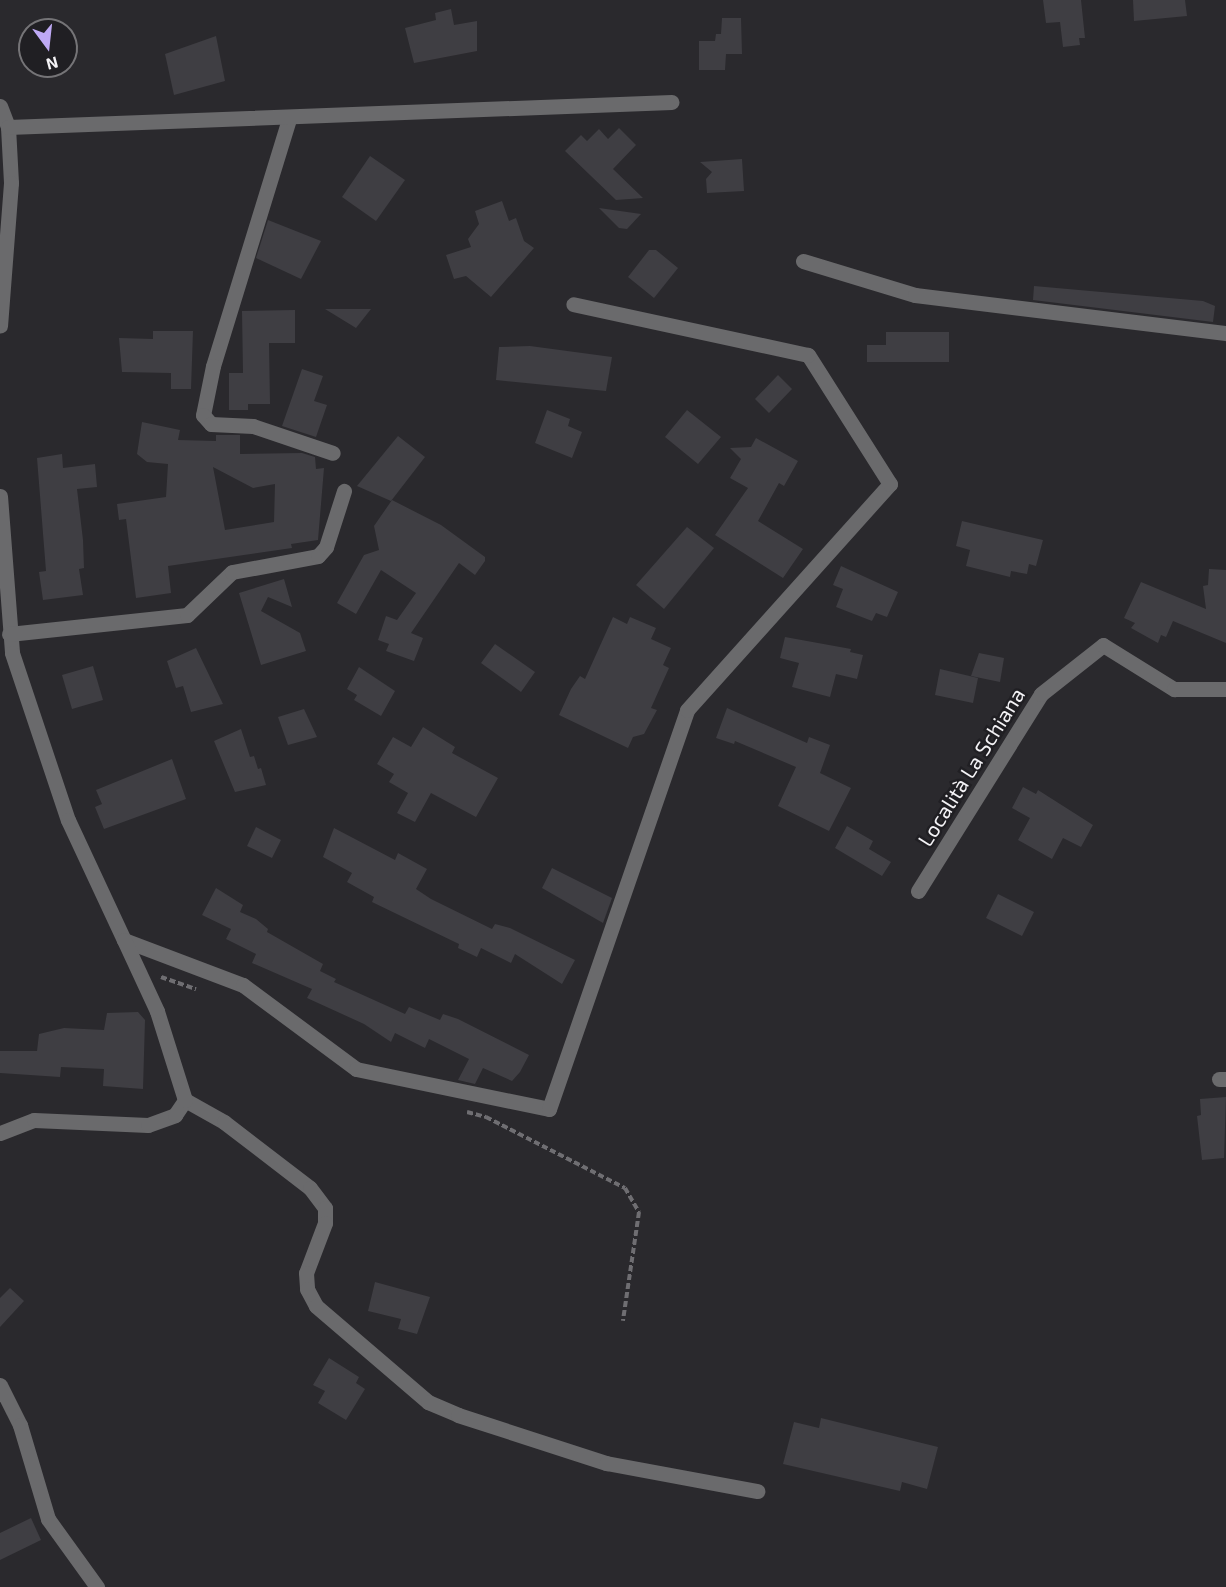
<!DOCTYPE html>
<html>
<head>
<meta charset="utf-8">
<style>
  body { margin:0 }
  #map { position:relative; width:1226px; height:1587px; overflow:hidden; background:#2a292d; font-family:"Exo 2",sans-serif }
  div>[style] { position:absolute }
  .building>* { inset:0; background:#3f3e43 }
  .path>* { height:4px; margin-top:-2px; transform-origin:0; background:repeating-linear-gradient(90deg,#6f6e72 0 6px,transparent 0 9px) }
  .minor>* { height:15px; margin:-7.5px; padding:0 7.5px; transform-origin:7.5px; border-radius:7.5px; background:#6a6a6c }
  span { translate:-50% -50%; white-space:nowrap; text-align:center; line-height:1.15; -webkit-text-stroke:5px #201f23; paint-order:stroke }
  .street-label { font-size:21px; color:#f4f3f6 }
  .north { position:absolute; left:18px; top:18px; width:60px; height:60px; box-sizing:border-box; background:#201f23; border:2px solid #757477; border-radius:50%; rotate:165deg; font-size:16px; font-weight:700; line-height:24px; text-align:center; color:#f4f3f6 }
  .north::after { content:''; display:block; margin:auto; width:21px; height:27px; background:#bea9f4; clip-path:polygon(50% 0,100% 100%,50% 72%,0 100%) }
</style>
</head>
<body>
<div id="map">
  <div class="building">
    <div style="clip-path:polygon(1043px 0,1081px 0,1085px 38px,1079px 38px,1080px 45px,1063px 47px,1060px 22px,1046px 23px)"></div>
    <div style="clip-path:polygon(1133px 0,1185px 0,1187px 16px,1134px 21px)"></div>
    <div style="clip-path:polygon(451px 9px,454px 25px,477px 21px,477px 51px,414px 63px,405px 28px,436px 20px,435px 13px)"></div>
    <div style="clip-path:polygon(722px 18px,741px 18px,742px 54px,726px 54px,725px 70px,699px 70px,699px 41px,715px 41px,716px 34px,721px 34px)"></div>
    <div style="clip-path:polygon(216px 36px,225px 81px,174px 95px,165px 54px)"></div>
    <div style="clip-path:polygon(619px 128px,636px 145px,613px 169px,643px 198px,616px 200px,565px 151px,581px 135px,587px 141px,599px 129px,608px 139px)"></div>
    <div style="clip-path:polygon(370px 156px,405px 180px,376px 221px,342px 197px)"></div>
    <div style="clip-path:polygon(742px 159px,744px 191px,707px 193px,706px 179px,712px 172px,700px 162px)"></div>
    <div style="clip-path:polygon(502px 201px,509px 221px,516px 218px,524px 241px,534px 248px,491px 297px,466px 276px,454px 279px,446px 255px,471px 247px,468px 239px,479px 224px,475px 211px)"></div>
    <div style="clip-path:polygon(599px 208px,641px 214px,627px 229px,619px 228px)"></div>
    <div style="clip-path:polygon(268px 220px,321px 241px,301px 279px,256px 258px)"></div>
    <div style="clip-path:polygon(649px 250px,656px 250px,678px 268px,654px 298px,628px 277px)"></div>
    <div style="clip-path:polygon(1034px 286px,1203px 301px,1215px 306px,1213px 322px,1033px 300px)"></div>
    <div style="clip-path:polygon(325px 309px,371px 309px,356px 328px)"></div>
    <div style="clip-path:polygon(295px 310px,295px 343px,269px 343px,270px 404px,248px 404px,248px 410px,229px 410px,229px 373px,243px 373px,242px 311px)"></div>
    <div style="clip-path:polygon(153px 331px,193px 331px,191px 389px,171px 389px,171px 373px,122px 372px,119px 338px,153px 339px)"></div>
    <div style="clip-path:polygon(886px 332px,949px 332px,949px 362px,867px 362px,867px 345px,886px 345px)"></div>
    <div style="clip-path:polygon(530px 346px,612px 357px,606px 391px,496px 380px,499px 347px)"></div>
    <div style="clip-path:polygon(302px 369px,323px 376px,314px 401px,327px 405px,316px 437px,282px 426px)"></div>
    <div style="clip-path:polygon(778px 375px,792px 389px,769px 413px,755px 399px)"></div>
    <div style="clip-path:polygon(547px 410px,570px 419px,568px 426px,582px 432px,572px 458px,535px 443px)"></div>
    <div style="clip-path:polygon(687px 410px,721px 437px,698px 464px,665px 437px)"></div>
    <div style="clip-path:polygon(evenodd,142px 422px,180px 430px,178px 440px,216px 441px,216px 435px,240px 435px,240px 454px,302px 453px,315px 457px,316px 469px,324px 468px,318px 540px,291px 544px,292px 548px,168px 566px,171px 593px,136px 598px,126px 519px,119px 520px,117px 504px,166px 497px,168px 464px,147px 462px,137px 454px,142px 422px,213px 467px,253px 488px,275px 484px,274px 522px,225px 530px,213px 467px)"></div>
    <div style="clip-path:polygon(398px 436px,425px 457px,391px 501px,357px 486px)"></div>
    <div style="clip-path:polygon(756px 438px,798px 461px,784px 486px,779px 483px,758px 521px,803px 549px,783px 578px,715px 535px,748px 488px,730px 478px,741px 459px,730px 448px,751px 447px)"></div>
    <div style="clip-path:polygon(62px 454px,63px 468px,95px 464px,97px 487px,77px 489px,83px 540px,84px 568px,79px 569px,83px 595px,43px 600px,39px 572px,46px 571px,37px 458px)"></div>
    <div style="clip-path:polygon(392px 500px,441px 525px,485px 557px,485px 561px,475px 575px,459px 563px,411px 633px,423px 638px,414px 661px,386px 651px,389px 644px,378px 640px,386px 616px,397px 620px,416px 593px,381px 570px,356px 614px,337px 603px,364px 555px,379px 550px,374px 526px)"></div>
    <div style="clip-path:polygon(962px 521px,1043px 540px,1036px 566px,1029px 564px,1027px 574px,1011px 571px,1010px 577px,966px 566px,970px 550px,956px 546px)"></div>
    <div style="clip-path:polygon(687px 527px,714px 548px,664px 609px,636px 585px)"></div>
    <div style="clip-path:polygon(841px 566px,898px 592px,887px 617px,876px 613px,872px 621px,836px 607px,843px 589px,833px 585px)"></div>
    <div style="clip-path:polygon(1209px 569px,1226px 570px,1226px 643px,1173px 621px,1166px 637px,1161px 635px,1158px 643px,1131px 628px,1135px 623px,1124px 618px,1141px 582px,1206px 609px,1203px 586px,1208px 585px)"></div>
    <div style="clip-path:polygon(284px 579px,292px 607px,268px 597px,261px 611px,300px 633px,306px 651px,261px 665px,239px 593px)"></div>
    <div style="clip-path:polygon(613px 617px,627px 624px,630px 617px,656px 628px,651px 639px,671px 648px,663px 665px,669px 668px,651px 708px,657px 710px,644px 734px,633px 737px,628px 748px,559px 715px,571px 689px,580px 676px,585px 679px)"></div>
    <div style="clip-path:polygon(785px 637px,851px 649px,850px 652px,863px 655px,857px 679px,836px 674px,830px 697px,792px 687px,799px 663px,780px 658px)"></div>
    <div style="clip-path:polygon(495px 644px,535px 672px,521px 692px,481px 663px)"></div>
    <div style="clip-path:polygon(196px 648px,223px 704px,191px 712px,183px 686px,176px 688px,167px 661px)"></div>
    <div style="clip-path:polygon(979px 653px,1004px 658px,1000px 682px,971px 676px)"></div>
    <div style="clip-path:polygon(93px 666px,103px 700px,72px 709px,62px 675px)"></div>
    <div style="clip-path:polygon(359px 667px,395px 691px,381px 716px,354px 700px,357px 695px,347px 689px)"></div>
    <div style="clip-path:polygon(940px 669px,978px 678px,973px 703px,935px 695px)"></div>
    <div style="clip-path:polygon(727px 708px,807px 743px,809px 737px,830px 745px,820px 773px,851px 788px,829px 831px,778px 806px,796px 767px,735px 741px,734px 744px,716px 738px)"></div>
    <div style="clip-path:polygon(304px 709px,317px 737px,288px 745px,278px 717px)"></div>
    <div style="clip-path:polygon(423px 727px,455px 747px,452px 753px,498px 778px,476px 817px,431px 793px,415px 822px,397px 813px,408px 793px,389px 782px,394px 774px,377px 764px,393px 737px,411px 747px)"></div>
    <div style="clip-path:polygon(241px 729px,250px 757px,254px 756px,258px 769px,261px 768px,266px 785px,235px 792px,214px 741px)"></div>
    <div style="clip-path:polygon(172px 759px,186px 799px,104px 829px,95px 807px,102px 804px,96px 790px)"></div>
    <div style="clip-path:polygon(1023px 787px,1036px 794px,1038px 790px,1093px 825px,1081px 847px,1063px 838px,1052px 859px,1018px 840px,1030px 818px,1012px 808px)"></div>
    <div style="clip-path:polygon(847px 826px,873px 841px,869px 849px,891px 862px,882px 876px,835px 848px)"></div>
    <div style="clip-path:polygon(256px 827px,281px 840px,272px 858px,247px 846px)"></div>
    <div style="clip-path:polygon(334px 828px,395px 860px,398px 853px,427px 869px,416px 889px,431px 899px,492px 929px,495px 924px,510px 928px,575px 960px,562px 984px,515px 954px,511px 963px,481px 948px,477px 957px,458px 948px,459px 944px,372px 902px,374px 897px,347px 882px,352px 873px,323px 857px)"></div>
    <div style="clip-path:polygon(552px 868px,612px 898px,603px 923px,542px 888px)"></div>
    <div style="clip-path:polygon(216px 888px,243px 905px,240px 912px,256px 919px,268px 929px,267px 932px,323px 964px,320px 971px,336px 979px,334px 982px,405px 1014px,409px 1007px,440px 1020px,443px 1014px,458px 1019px,529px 1055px,520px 1072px,512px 1081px,483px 1068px,475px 1084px,458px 1080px,469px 1059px,429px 1039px,425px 1048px,395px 1033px,391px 1042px,364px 1024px,307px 998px,312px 989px,252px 963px,256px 954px,226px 939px,231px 929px,202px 915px)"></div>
    <div style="clip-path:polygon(998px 894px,1034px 912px,1022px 936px,986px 918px)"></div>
    <div style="clip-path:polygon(138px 1012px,145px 1020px,143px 1089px,103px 1086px,104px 1069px,61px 1067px,60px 1077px,0 1073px,0 1051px,37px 1051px,39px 1034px,64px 1028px,104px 1030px,107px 1013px)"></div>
    <div style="clip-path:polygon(1226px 1097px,1224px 1158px,1202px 1160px,1197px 1116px,1201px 1115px,1200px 1099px)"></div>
    <div style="clip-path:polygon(375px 1282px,430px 1297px,417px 1334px,398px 1329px,401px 1319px,368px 1311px)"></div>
    <div style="clip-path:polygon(10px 1288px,24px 1301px,0 1327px,0 1298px)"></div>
    <div style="clip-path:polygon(329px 1358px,359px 1377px,356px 1383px,365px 1389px,346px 1420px,318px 1403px,325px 1391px,313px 1385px)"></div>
    <div style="clip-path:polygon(821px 1418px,938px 1447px,927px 1489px,902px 1482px,900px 1491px,783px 1464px,794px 1422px,819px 1428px)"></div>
    <div style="clip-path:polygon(31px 1518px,41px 1540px,0 1560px,0 1533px)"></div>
  </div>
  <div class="path">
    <div style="left:161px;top:977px;width:37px;rotate:19deg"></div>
    <div style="left:467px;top:1112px;width:20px;rotate:15deg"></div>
    <div style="left:486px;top:1117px;width:156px;rotate:27.1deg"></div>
    <div style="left:625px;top:1188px;width:28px;rotate:60deg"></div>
    <div style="left:639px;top:1212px;width:110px;rotate:98.4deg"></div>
  </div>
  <div class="minor">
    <div style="left:0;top:106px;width:22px;rotate:69deg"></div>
    <div style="left:8px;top:127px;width:56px;rotate:86.9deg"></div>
    <div style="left:11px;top:183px;width:143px;rotate:94.4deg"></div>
    <div style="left:289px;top:119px;width:258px;rotate:107.1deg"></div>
    <div style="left:213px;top:366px;width:50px;rotate:101.5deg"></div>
    <div style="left:203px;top:415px;width:12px;rotate:48deg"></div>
    <div style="left:211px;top:424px;width:42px;rotate:2.7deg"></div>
    <div style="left:253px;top:426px;width:84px;rotate:18.6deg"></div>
    <div style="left:8px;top:127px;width:664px;rotate:-2.16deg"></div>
    <div style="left:803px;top:261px;width:117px;rotate:16.9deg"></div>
    <div style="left:915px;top:295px;width:313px;rotate:7deg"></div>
    <div style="left:0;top:496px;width:157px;rotate:85.6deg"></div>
    <div style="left:12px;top:653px;width:176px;rotate:71.5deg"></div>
    <div style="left:68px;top:820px;width:132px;rotate:65deg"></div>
    <div style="left:124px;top:940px;width:127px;rotate:20.7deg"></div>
    <div style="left:243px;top:985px;width:141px;rotate:36.6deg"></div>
    <div style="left:356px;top:1069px;width:197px;rotate:11.7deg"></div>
    <div style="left:549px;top:1109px;width:422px;rotate:-70.9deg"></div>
    <div style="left:687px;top:710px;width:304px;rotate:-48.1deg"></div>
    <div style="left:890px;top:484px;width:153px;rotate:-122.4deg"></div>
    <div style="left:808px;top:355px;width:240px;rotate:-167.8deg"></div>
    <div style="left:9px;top:634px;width:179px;rotate:-6.1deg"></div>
    <div style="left:187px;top:615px;width:62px;rotate:-43.7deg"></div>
    <div style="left:232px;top:572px;width:87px;rotate:-10.5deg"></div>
    <div style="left:318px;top:556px;width:12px;rotate:-48deg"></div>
    <div style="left:326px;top:547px;width:59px;rotate:-72.2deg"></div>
    <div style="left:918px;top:891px;width:232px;rotate:-58deg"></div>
    <div style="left:1041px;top:694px;width:79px;rotate:-38.3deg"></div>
    <div style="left:1103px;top:645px;width:84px;rotate:31.8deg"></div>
    <div style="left:1174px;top:689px;width:52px"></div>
    <div style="left:1219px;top:1079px;width:7px"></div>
    <div style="left:185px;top:1100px;width:45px;rotate:29.4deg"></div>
    <div style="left:224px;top:1122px;width:108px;rotate:37.5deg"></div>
    <div style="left:310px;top:1188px;width:25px;rotate:53deg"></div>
    <div style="left:325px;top:1208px;width:15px;rotate:90deg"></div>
    <div style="left:325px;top:1223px;width:53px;rotate:110.8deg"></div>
    <div style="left:306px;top:1273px;width:16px;rotate:86deg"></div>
    <div style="left:307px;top:1289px;width:19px;rotate:62deg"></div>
    <div style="left:316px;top:1306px;width:148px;rotate:40.6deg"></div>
    <div style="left:428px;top:1402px;width:33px;rotate:23deg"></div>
    <div style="left:458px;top:1415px;width:156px;rotate:18deg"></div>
    <div style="left:606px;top:1463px;width:154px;rotate:10.5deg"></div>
    <div style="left:0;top:1133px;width:36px;rotate:-21deg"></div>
    <div style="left:34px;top:1120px;width:114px;rotate:2.5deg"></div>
    <div style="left:148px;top:1125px;width:29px;rotate:-20deg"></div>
    <div style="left:175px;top:1115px;width:18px;rotate:-56deg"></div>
    <div style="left:185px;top:1100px;width:93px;rotate:-107.5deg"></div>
    <div style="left:157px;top:1011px;width:78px;rotate:-114.9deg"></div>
    <div style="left:0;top:1385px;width:45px;rotate:63.4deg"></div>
    <div style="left:20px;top:1425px;width:98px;rotate:73.4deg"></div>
    <div style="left:48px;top:1519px;width:84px;rotate:54.2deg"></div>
  </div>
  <div class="street-label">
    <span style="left:971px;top:767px;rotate:-58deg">Località La Schiana</span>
  </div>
  <div class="north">N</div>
</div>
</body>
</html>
